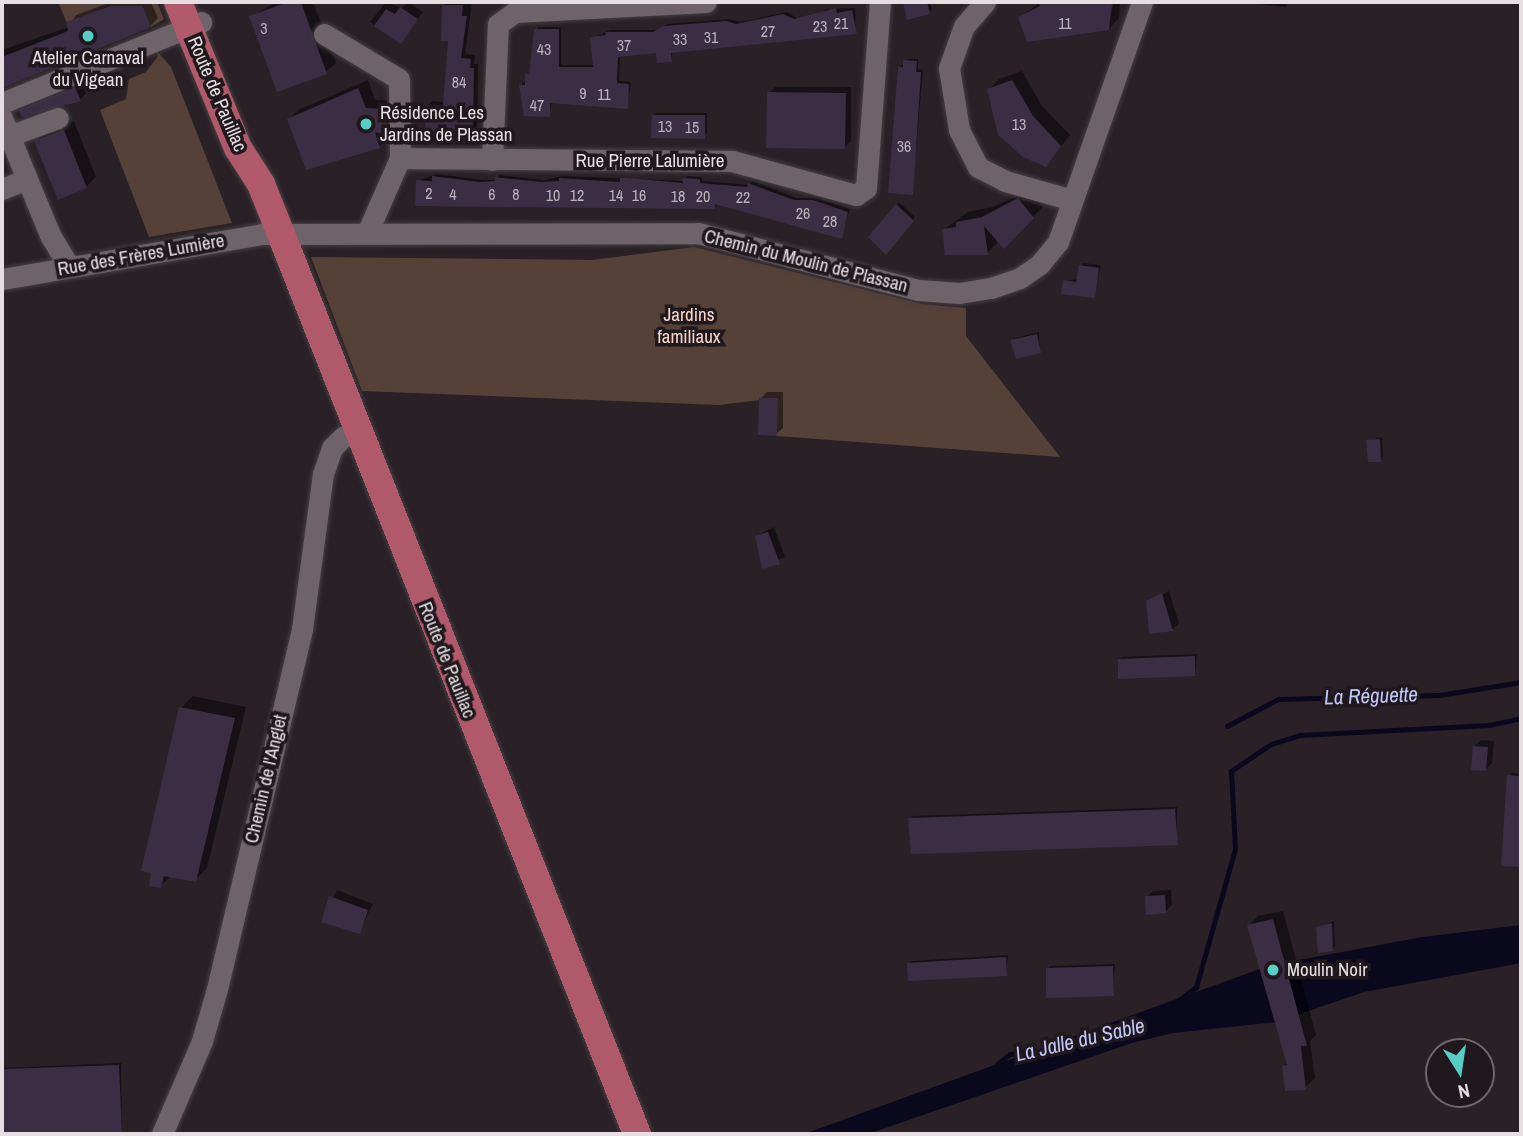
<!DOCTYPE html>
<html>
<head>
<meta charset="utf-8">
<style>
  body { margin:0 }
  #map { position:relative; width:1523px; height:1136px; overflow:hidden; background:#292126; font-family:"Archivo Narrow",sans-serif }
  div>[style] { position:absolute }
  .green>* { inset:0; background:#564138 }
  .water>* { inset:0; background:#09081d }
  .shadow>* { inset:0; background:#0007 }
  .stream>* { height:5px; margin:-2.5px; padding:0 2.5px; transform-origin:2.5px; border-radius:2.5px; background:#09081d }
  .building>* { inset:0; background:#3b2d44 }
  .roads { filter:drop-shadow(0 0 2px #443e42) drop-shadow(0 0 2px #443e42) }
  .minor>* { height:21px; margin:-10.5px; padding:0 10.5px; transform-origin:10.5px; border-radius:10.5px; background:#6d6369 }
  .major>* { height:28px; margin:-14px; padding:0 14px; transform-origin:14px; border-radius:14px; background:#b0596a }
  .dots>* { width:19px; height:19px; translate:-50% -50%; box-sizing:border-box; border:4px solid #1f181c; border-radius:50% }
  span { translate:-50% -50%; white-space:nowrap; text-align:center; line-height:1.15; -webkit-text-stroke:7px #1f181c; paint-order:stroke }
  .number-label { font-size:16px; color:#bab2ba }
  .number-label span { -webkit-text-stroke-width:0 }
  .poi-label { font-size:19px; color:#e5dfe2 }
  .left { translate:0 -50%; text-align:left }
  .street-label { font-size:19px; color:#e5dfe2 }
  .park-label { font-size:19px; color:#f9d5c7 }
  .water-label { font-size:21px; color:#c1c6fb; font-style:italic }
  .frame { position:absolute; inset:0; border:4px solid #e5dfe2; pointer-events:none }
  .north { position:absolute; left:1425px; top:1038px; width:70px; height:70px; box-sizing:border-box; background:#1f181c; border:2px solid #6e686b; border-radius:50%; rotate:168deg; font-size:19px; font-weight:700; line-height:28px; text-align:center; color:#e5dfe2 }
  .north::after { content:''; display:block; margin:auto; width:24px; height:32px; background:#56cec4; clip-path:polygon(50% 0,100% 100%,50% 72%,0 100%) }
</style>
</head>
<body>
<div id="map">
  <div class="green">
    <div style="clip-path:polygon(58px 2px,157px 2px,164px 19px,151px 27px,143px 6px,108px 6px,67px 23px)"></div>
    <div style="clip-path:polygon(155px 49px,171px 67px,232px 223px,149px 237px,100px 110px,126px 99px,129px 79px,146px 72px,158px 56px)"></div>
    <div style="clip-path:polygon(694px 247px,922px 304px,966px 308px,966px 336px,1060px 457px,777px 436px,777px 398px,719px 405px,362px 391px,311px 257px,592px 260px)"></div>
  </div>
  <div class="water">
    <div style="clip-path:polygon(1521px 925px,1521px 963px,1364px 992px,1276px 1022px,1173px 1033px,1132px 1043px,868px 1134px,804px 1134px,1268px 966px,1422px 937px)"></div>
  </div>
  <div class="shadow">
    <div style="clip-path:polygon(111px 2px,151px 2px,158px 18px,150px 26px,2px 86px,2px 50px,69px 27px,76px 15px)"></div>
    <div style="clip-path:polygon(276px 2px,313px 2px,336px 63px,326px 72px,251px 17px)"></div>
    <div style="clip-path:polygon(386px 2px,402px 8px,408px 2px,423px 12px,401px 42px,370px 22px)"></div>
    <div style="clip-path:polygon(447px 2px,472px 2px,465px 54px,475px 55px,474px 64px,478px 64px,477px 126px,472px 131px,440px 134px,427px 106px,432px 101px,445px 102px,450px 40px,444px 5px)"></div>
    <div style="clip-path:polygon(905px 2px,930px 2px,932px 10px,908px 18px)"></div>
    <div style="clip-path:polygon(1041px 2px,1111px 2px,1108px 22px,1114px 2px,1120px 2px,1119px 18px,1109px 29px,1020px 17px)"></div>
    <div style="clip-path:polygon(1240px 2px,1289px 2px,1286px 7px)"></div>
    <div style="clip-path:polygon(855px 8px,856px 33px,673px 51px,671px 60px,657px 51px,620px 55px,619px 81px,631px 82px,627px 107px,552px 101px,549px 116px,521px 86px,531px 72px,538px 27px,561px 27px,561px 65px,595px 65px,592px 38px,610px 30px,658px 30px,667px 24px,730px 19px,740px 22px,787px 12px,797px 18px,823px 13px,825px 9px)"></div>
    <div style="clip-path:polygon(908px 59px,918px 59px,918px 69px,923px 70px,912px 193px,899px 68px)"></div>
    <div style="clip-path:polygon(1022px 71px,1042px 106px,1070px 135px,1046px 165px,1009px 145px,1000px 134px,989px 89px,999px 79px)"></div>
    <div style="clip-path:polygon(368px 80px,375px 100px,395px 101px,395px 124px,387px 132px,389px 137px,379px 146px,307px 167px,289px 119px,298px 110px)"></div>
    <div style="clip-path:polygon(82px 82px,86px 93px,80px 100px,21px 111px)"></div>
    <div style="clip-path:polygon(775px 87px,851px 87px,851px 141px,845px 147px,769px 93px)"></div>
    <div style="clip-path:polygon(656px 113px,707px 113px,707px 134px,653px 116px)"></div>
    <div style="clip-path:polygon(74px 121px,96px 177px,86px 187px,36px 141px,46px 131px)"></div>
    <div style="clip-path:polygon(437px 174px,483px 180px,496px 180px,499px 175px,544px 180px,563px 176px,684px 181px,687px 176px,702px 177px,702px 181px,749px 185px,753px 181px,797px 198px,816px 198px,850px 209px,841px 237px,718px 203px,715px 207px,417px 181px)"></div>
    <div style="clip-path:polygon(1029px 190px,1043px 207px,1004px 246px,996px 237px,997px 243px,987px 253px,944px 229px,968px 212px,993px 207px)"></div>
    <div style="clip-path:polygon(899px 202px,915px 217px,886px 252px,871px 237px)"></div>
    <div style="clip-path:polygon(1083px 263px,1101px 265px,1094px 296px,1065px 281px,1078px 279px)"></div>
    <div style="clip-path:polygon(1039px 332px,1040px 352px,1012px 340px,1015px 338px)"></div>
    <div style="clip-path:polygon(767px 392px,783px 392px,783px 428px,776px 434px,761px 398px)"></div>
    <div style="clip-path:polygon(1382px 437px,1383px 457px,1380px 460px,1368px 441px)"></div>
    <div style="clip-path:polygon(774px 527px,785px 557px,763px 567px,757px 536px)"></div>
    <div style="clip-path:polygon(1169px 591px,1179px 623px,1173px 629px,1150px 632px,1148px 602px)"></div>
    <div style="clip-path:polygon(1197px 654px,1195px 674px,1119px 659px,1122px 657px)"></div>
    <div style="clip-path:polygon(193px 696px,246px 707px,207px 868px,195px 880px,171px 876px,160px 886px,181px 708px)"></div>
    <div style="clip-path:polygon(1481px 740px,1494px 741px,1492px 763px,1486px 769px,1474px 747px)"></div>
    <div style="clip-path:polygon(1511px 773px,1521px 774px,1521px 866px,1503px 864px)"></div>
    <div style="clip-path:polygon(1177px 807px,1177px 844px,910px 819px,913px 816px)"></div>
    <div style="clip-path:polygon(337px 890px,373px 904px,359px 932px,323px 921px)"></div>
    <div style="clip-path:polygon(1171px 890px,1172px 905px,1165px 912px,1147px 897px,1153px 891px)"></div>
    <div style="clip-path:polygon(1283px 911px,1316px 1035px,1310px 1041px,1315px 1078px,1305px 1088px,1283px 1067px,1288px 1062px,1249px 925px,1258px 916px)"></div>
    <div style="clip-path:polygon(1334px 921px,1335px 946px,1333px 949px,1318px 928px)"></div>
    <div style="clip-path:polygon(1008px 955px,1006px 974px,909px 963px,912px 961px)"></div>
    <div style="clip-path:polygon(1115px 964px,1113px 995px,1047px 969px,1050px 966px)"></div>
    <div style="clip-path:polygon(121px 1063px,122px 1134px,2px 1134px,2px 1068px)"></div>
  </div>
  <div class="stream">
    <div style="left:1227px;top:726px;width:58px;rotate:-27.9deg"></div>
    <div style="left:1278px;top:699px;width:161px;rotate:-1.4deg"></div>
    <div style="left:1439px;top:695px;width:83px;rotate:-9deg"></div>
    <div style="left:1177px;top:1001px;width:24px;rotate:-36deg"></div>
    <div style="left:1196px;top:987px;width:143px;rotate:-74.2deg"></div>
    <div style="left:1235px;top:849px;width:78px;rotate:-92.9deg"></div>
    <div style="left:1231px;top:771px;width:48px;rotate:-34deg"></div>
    <div style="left:1271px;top:744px;width:30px;rotate:-17deg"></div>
    <div style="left:1300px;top:735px;width:189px;rotate:-3deg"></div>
    <div style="left:1489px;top:725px;width:33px;rotate:-12deg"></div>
    <div style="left:997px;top:1064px;width:16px;rotate:-38deg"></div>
    <div style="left:1010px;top:1054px;width:23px;rotate:-10deg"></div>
  </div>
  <div class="building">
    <div style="clip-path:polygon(288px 2px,301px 2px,327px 74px,277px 92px,249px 16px)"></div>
    <div style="clip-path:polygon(903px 2px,927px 2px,930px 14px,907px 20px)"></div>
    <div style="clip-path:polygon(1038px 2px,1112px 4px,1109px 30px,1027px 42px,1018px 17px,1040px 6px)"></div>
    <div style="clip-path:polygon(442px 5px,463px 5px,462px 16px,467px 16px,461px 58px,471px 59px,470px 68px,474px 68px,473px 133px,456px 132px,456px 136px,425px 131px,426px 105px,443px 106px,448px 41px,441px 41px)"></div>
    <div style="clip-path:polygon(110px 6px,143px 6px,151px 27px,2px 88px,2px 57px,68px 31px,66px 22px)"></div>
    <div style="clip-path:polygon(400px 7px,418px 19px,401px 44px,374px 26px,386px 9px,395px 14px)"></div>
    <div style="clip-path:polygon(836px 8px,837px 13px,852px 10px,857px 34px,671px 53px,672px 62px,657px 63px,656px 53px,618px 57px,617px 83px,629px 84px,628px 109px,550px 103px,550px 117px,524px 116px,519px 85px,525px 85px,525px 74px,529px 74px,534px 29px,559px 29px,559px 67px,593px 67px,590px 37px,606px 35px,605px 32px,653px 32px,663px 26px,726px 21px,736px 24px,783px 14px,794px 19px)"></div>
    <div style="clip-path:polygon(903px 60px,917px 61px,916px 72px,921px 72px,913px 195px,888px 193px,898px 67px,903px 67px)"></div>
    <div style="clip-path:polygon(1012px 80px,1033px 116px,1061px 146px,1046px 167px,1023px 157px,998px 135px,987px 89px)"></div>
    <div style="clip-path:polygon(75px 87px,81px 101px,22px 117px,19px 110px)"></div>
    <div style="clip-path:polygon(358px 88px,366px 108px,386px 109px,387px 135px,375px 132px,380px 148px,306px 170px,287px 119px)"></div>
    <div style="clip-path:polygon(767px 92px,846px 93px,845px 149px,766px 148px)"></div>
    <div style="clip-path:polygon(652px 115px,705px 115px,705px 139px,651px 138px)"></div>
    <div style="clip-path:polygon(64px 130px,87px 188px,58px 200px,34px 141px)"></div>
    <div style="clip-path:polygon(432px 176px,480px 182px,495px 181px,495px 177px,541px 182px,559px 181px,559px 178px,620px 182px,620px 178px,628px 178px,683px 183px,682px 178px,700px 179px,700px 183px,747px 187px,748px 183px,794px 200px,813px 200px,848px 212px,842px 239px,715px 204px,715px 209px,415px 206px,416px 180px,432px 181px)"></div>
    <div style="clip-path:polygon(1018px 198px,1034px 218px,1004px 249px,984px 226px,988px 255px,945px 255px,942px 229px,956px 227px,956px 222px,982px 217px)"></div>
    <div style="clip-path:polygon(896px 204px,914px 221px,886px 255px,868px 237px)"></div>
    <div style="clip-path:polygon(1079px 265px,1099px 268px,1095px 298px,1061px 294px,1063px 280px,1076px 282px)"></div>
    <div style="clip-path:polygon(1037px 334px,1041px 353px,1016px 359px,1010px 340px)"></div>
    <div style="clip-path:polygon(759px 398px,778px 398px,777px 436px,758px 435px)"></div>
    <div style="clip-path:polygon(1380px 439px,1381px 462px,1368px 462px,1366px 440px)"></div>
    <div style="clip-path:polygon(768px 532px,780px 564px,762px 569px,755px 536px)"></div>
    <div style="clip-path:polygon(1162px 593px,1173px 631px,1149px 634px,1146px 601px)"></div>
    <div style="clip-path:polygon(1195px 656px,1195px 676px,1118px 679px,1118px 659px)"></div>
    <div style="clip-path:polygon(179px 707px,235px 718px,196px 882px,164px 876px,161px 888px,149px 886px,151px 873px,141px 871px)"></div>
    <div style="clip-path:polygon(1473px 746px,1488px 747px,1486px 771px,1471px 770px)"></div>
    <div style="clip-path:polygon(1507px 775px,1521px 776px,1521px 867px,1501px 866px)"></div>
    <div style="clip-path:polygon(1175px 809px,1178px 845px,911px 854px,908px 818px)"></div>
    <div style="clip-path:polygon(1165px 895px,1166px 913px,1146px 915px,1145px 896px)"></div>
    <div style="clip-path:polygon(329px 896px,368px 910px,360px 934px,321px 922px)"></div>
    <div style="clip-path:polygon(1273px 919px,1307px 1046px,1301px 1046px,1306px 1090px,1285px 1091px,1282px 1066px,1287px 1065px,1247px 925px)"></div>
    <div style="clip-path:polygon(1332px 923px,1333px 951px,1318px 953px,1316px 927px)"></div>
    <div style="clip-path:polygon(1006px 957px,1007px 976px,908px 981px,907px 963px)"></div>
    <div style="clip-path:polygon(1113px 966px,1114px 996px,1046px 998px,1046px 968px)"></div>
    <div style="clip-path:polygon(119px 1065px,122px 1134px,2px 1134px,2px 1069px)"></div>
  </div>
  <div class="roads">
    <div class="minor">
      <div style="left:985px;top:2px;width:32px;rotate:131deg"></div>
      <div style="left:964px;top:26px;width:45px;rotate:109.7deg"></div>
      <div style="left:949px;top:68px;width:63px;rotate:80.8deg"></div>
      <div style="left:959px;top:130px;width:42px;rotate:62.8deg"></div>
      <div style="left:978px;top:167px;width:30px;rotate:27deg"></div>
      <div style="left:1005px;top:181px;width:70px;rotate:15.8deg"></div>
      <div style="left:324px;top:34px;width:87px;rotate:31deg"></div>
      <div style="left:399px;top:79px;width:79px;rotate:89.3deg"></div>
      <div style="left:2px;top:103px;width:215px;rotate:-22.1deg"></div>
      <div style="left:2px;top:118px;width:126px;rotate:67.7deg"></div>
      <div style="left:50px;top:235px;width:37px;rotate:59deg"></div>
      <div style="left:9px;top:136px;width:52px;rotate:-20.2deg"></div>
      <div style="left:492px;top:160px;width:136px;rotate:-87.5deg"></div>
      <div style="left:498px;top:24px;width:21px;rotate:-35deg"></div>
      <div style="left:515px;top:12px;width:191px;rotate:-3deg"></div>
      <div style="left:2px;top:189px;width:27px;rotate:-22deg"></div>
      <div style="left:367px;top:233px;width:82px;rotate:-66.3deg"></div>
      <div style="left:400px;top:158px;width:332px;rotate:0.5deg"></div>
      <div style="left:732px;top:161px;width:129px;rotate:15.3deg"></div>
      <div style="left:856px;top:195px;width:12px;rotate:-35deg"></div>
      <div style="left:866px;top:188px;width:187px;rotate:-85.7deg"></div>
      <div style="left:2px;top:279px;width:264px;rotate:-9.8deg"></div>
      <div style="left:262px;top:234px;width:436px;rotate:-0.1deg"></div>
      <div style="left:698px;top:233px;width:228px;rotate:14.5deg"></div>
      <div style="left:919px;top:290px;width:40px;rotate:4.3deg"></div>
      <div style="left:959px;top:293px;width:32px;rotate:-9deg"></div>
      <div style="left:991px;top:288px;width:31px;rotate:-19deg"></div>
      <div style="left:1020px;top:278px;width:24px;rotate:-35deg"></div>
      <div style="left:1040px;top:264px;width:28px;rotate:-51deg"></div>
      <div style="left:1058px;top:242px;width:254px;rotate:-70.7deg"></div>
      <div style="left:162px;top:1134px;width:101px;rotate:-66.7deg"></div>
      <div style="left:202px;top:1041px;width:54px;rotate:-73.9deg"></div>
      <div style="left:217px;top:989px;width:370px;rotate:-76.7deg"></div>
      <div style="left:302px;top:629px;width:156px;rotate:-82.3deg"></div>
      <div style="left:323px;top:474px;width:28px;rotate:-71deg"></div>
      <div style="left:332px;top:448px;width:16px;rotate:-45deg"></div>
      <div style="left:343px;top:437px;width:17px;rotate:-17deg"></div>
    </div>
    <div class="major">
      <div style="left:178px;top:2px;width:158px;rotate:67.7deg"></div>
      <div style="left:238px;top:148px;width:43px;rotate:57.4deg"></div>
      <div style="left:261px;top:184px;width:54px;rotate:68.2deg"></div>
      <div style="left:281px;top:234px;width:968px;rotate:68.42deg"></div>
    </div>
  </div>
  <div class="dots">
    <div style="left:88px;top:36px;background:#56cec4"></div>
    <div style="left:366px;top:124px;background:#56cec4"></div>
    <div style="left:1273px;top:970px;background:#56cec4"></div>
  </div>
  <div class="number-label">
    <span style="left:841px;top:23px">21</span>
    <span style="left:1065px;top:23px">11</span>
    <span style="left:820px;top:26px">23</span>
    <span style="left:264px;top:28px">3</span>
    <span style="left:768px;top:31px">27</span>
    <span style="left:711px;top:37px">31</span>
    <span style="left:680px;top:39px">33</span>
    <span style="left:624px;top:45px">37</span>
    <span style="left:544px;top:49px">43</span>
    <span style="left:459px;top:82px">84</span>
    <span style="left:583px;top:93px">9</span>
    <span style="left:604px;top:94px">11</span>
    <span style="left:537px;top:105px">47</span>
    <span style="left:1019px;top:124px">13</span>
    <span style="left:665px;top:126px">13</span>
    <span style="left:692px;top:127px">15</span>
    <span style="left:904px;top:146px">36</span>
    <span style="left:429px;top:193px">2</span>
    <span style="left:453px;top:194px">4</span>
    <span style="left:492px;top:194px">6</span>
    <span style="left:516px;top:194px">8</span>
    <span style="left:553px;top:195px">10</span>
    <span style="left:577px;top:195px">12</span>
    <span style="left:616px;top:195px">14</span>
    <span style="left:639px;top:195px">16</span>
    <span style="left:678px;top:196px">18</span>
    <span style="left:703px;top:196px">20</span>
    <span style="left:743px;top:197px">22</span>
    <span style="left:803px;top:213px">26</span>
    <span style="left:830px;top:221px">28</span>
  </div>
  <div class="poi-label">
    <span style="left:88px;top:69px">Atelier Carnaval<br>du Vigean</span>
    <span class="left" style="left:380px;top:124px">Résidence Les<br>Jardins de Plassan</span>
    <span class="left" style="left:1287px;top:970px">Moulin Noir</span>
  </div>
  <div class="street-label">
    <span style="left:217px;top:94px;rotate:67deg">Route de Pauillac</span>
    <span style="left:650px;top:161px">Rue Pierre Lalumière</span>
    <span style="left:141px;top:255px;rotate:-10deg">Rue des Frères Lumière</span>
    <span style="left:806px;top:261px;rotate:14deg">Chemin du Moulin de Plassan</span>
    <span style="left:447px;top:660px;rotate:68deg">Route de Pauillac</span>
    <span style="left:266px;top:779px;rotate:-77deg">Chemin de l'Anglet</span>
  </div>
  <div class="park-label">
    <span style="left:689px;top:326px">Jardins<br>familiaux</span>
  </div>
  <div class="water-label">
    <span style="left:1371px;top:696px;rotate:-2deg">La Réguette</span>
    <span style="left:1080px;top:1040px;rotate:-13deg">La Jalle du Sable</span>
  </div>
  <div class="frame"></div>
  <div class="north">N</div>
</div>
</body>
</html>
